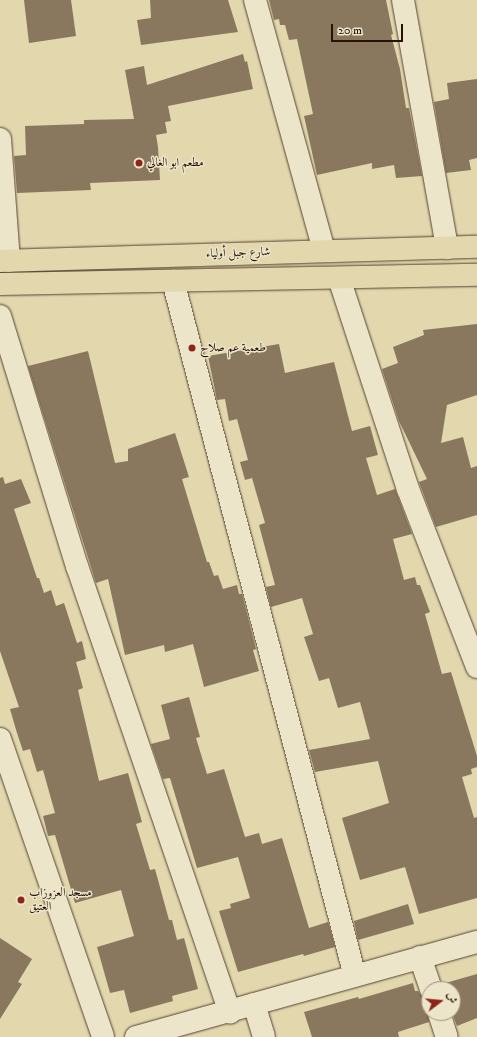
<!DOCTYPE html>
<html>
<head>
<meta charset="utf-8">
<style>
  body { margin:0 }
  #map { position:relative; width:477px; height:1037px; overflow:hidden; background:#e2d7ad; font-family:"IM FELL DW Pica",Amiri,serif }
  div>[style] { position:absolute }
  .building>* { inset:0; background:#89785e }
  .roads { filter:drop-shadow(0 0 1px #564331) drop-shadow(0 0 1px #564331) }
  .minor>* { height:22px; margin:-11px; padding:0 11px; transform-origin:11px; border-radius:11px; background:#ece5ca }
  .major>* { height:22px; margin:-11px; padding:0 11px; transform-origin:11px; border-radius:11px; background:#e2d7ad }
  .dots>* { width:11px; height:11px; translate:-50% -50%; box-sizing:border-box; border:2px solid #ece5ca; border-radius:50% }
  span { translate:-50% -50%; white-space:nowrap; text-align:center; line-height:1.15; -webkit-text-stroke:3px #ece5ca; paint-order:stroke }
  .poi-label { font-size:12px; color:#281208 }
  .left { translate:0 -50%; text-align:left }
  .street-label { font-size:12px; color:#281208 }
  .north { position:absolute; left:421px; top:981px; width:40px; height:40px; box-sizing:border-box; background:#ece5ca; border:1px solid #9e917c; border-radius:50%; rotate:74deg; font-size:11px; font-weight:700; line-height:16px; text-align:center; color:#281208 }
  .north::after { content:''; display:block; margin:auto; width:14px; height:18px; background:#8f2418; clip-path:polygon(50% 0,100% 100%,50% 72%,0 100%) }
  .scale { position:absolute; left:331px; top:24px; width:72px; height:18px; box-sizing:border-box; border:2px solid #281208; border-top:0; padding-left:5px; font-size:12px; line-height:14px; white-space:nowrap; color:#281208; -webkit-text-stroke:3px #ece5ca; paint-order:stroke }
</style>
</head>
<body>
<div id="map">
  <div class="building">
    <div style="clip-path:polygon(24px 0,71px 0,76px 36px,29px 43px)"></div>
    <div style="clip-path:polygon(150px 0,228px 0,238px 32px,141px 45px,137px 20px,151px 18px)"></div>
    <div style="clip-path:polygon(269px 0,386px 0,393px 34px,391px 35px,400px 69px,406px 108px,409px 108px,422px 176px,396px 178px,394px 165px,372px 169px,372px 163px,317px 175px,304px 116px,313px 114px,297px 39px,289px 40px,285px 25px,280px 25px,279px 19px,274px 20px)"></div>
    <div style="clip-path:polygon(243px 54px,245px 62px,247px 61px,253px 89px,168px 106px,171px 121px,165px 122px,167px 133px,156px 135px,158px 147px,160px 180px,90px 183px,91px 190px,17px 193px,14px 156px,26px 155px,25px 126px,84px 124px,84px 120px,134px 119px,125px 70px,144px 66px,147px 85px)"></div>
    <div style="clip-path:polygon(477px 79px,477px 158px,469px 160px,471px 170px,446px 173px,434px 102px,449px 99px,447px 83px)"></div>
    <div style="clip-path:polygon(477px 324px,477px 395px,447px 405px,441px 443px,463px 437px,471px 468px,477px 466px,477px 515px,436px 527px,419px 482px,427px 479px,399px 421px,382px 369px,398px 363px,393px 347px,424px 335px,423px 330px)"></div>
    <div style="clip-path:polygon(279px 344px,285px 373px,334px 362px,352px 431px,370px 426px,378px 455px,366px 458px,377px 495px,395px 489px,412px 534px,393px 539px,404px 580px,415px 577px,417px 585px,420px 585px,430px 612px,425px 614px,442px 674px,451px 672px,477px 756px,477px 767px,471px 769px,472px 774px,462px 777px,474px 818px,477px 817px,477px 898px,419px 914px,405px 867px,360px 880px,342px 818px,389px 803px,378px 761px,315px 772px,309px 750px,370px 739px,360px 702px,338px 708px,329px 678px,319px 681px,304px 637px,313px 634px,302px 598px,271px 607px,266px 587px,275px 585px,259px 525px,265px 523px,252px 478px,245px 480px,240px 462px,248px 460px,237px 419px,229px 421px,225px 399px,217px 400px,208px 356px)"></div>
    <div style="clip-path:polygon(88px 351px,115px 463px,128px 461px,128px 449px,175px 433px,189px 477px,182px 479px,207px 562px,209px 562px,214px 576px,218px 575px,223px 589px,237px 585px,239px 594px,242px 594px,256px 649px,253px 650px,259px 671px,204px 687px,193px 644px,165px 652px,164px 645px,125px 655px,108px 579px,96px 583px,28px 366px)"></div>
    <div style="clip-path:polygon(3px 477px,5px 484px,21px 479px,31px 503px,14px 509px,37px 578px,39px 578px,44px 593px,51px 590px,56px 606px,64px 603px,77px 643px,82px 641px,86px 659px,76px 662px,83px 688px,78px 690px,99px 781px,128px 773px,142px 822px,136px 824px,150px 870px,155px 869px,169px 920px,172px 920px,177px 940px,184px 938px,198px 989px,172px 996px,173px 1001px,130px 1013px,124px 990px,110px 993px,97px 947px,134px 936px,121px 890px,75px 903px,55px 835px,48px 836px,43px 816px,55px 813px,43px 770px,37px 772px,30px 749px,23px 751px,17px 733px,10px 709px,19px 707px,0 651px,0 478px)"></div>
    <div style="clip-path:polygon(189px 697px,200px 737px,196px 738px,207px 774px,224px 769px,245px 837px,259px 833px,262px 844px,282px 838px,309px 928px,328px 922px,335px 947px,304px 956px,303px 954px,238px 972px,219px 911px,231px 908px,230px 904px,250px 898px,238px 857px,197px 868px,170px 778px,163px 779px,151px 744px,170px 739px,161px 705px)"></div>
    <div style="clip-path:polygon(408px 904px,414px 924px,358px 940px,354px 921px)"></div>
    <div style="clip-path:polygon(0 938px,32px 959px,18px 982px,22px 984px,0 1019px)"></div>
    <div style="clip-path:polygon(477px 974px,477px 1018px,457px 1026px,452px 1013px,453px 989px,443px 989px,442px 984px)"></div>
    <div style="clip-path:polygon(413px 983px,415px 991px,418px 991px,423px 998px,429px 1001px,427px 1011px,429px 1022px,398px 1032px,399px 1037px,312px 1037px,304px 1012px,358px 997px,359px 999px)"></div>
  </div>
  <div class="roads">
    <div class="minor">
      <div style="left:255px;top:0;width:259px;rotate:74.6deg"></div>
      <div style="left:403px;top:0;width:252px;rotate:79.9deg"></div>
      <div style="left:0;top:139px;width:122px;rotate:85.8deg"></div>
      <div style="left:339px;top:278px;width:222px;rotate:71.9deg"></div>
      <div style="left:408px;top:489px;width:191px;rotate:68.8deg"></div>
      <div style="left:173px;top:281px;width:718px;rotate:75.33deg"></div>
      <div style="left:0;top:316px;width:262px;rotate:72.9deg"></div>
      <div style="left:77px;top:566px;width:472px;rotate:71.1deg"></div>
      <div style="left:0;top:739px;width:315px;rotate:70.9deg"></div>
      <div style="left:420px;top:957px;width:34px;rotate:71deg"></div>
      <div style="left:254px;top:1004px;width:34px;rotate:73deg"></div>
      <div style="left:439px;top:1013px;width:25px;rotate:72deg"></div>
      <div style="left:136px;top:1037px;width:354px;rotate:-15.6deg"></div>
    </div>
    <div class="major">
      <div style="left:0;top:261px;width:477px;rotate:-1.7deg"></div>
      <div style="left:0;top:284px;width:477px;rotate:-1.1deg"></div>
    </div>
  </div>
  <div class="dots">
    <div style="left:139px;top:163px;background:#8f2418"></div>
    <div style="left:192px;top:348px;background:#8f2418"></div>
    <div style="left:21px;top:900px;background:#8f2418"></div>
  </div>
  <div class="poi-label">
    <span class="left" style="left:147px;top:163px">مطعم ابو الغالي</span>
    <span class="left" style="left:200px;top:348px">طعمية عم صلاح</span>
    <span class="left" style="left:29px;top:900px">مسجد العزوزاب<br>العتيق</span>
  </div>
  <div class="street-label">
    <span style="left:238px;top:253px;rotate:-2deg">شارع جبل أولياء</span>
  </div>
  <div class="north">ش</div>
  <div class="scale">20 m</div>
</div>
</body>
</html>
